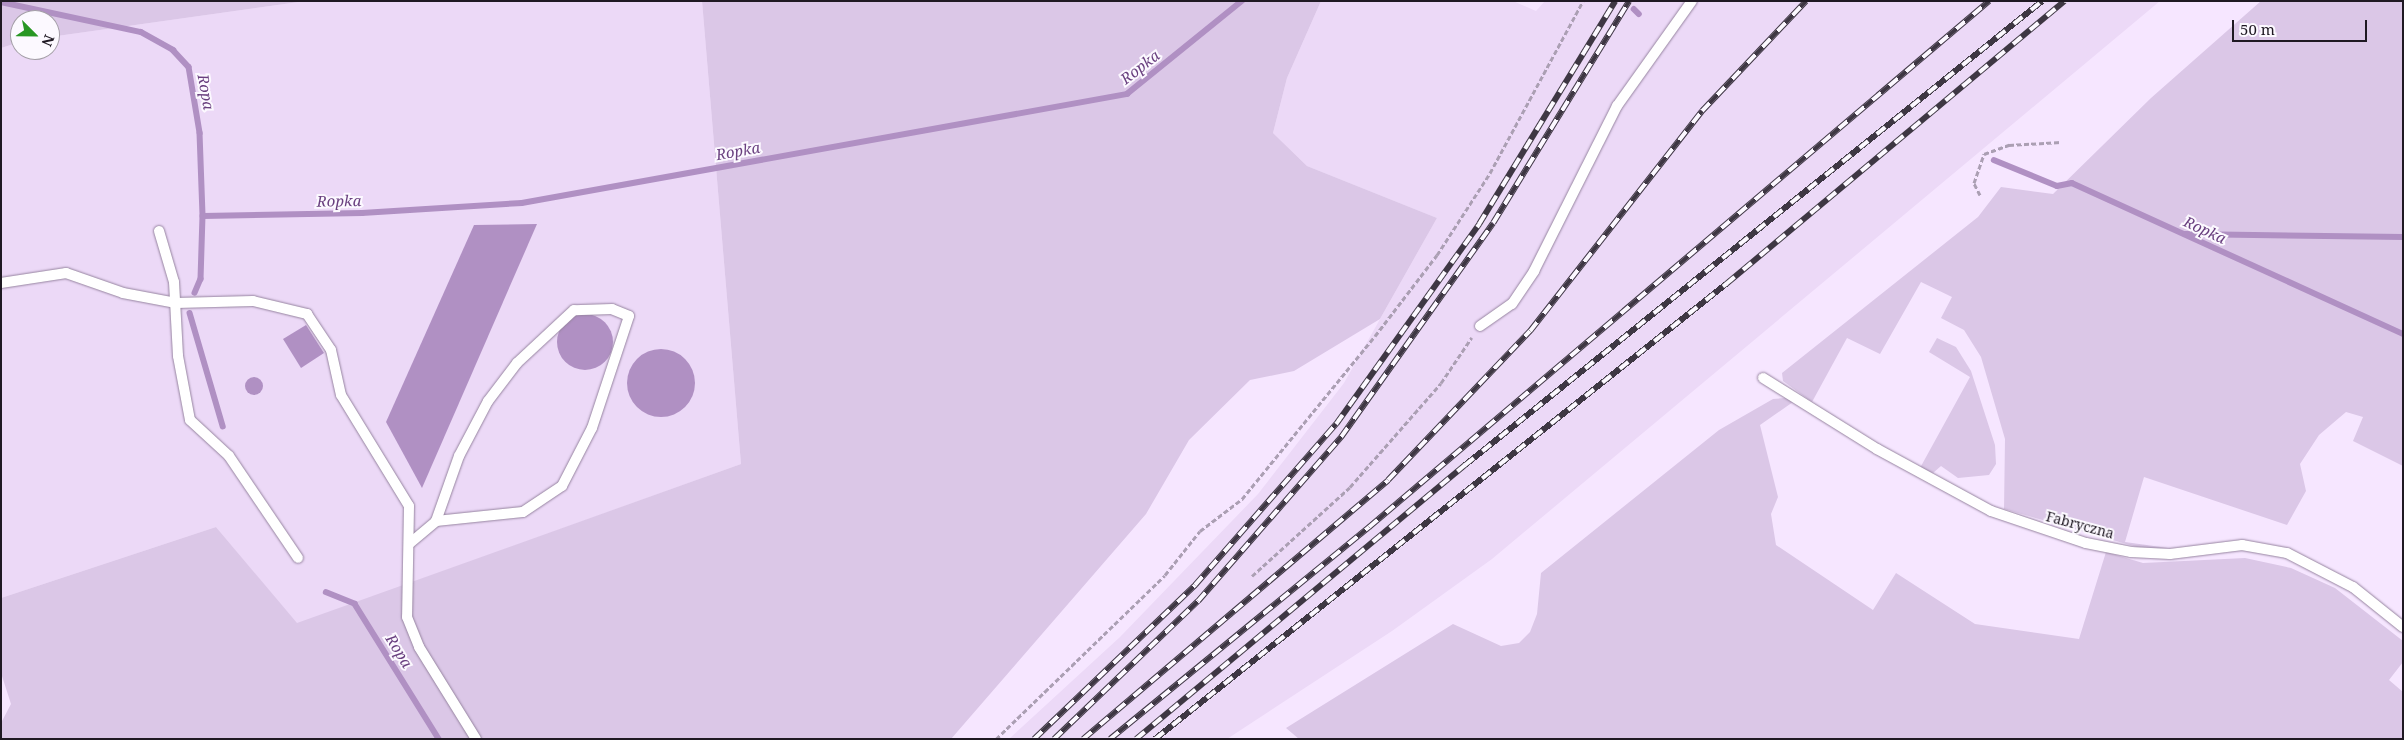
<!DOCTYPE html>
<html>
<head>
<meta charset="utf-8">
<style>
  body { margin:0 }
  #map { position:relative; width:2404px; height:740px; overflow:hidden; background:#f6e6ff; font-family:"Noto Serif",serif }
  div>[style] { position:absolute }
  .built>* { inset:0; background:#ecd9f7 }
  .green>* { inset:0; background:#dbc7e7 }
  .water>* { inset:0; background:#b090c3 }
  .round { border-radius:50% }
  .stream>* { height:5.5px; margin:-2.75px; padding:0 2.75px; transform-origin:2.75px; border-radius:2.75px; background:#b090c3 }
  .path>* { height:3px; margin-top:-1.5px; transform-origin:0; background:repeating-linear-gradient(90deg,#ab9fb3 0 5px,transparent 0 7.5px) }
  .roads { filter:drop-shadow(0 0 1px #9684a0) drop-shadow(0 0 1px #9684a0) }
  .service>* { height:10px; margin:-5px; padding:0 5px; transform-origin:5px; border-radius:5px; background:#fff }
  .rail>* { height:5.5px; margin-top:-2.75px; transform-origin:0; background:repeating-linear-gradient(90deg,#fcf9ff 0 11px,#3e3743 0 22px); box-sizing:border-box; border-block:1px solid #3e3743 }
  span { translate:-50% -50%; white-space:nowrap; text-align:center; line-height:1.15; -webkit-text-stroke:4px #fcf9ff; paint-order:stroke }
  .street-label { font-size:14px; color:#1f1923 }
  .water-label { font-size:15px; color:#693f7f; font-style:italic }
  .frame { position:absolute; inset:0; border:2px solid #1f1923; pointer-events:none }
  .north { position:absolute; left:10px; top:10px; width:50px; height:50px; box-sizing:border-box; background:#fcf9ff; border:1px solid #a49fa7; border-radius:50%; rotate:113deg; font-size:14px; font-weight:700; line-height:20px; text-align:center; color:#1f1923 }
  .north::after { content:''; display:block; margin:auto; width:18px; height:22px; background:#289723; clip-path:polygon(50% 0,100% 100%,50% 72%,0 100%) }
  .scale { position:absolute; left:2232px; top:20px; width:135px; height:22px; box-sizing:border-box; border:2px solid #1f1923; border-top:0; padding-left:6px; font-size:15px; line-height:18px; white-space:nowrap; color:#1f1923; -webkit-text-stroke:4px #fcf9ff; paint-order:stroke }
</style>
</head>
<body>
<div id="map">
  <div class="built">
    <div style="clip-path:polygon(306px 1px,702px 1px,741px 464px,297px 624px,216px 527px,1px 598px,1px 48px,20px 42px,20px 50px,50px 50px,50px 37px)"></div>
    <div style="clip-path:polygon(1321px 1px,1513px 1px,1536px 11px,1545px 1px,2160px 1px,1492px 559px,1392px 631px,1227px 739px,1009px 739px,1120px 637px,1258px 494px,1344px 383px,1437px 218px,1307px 166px,1273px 133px,1287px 78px)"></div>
  </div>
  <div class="green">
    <div style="clip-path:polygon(1px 1px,306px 1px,50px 37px,50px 20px,20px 20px,20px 42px,1px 48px)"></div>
    <div style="clip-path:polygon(702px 1px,1321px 1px,1287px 78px,1273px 133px,1307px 166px,1437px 218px,1380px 319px,1294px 371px,1250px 380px,1189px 440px,1146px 514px,951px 739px,1px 739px,1px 723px,11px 704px,1px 673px,1px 598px,216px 527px,297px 623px,741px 464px)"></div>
    <div style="clip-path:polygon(2261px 1px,2403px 1px,2403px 466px,2353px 441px,2363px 417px,2346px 412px,2319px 435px,2300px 464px,2306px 491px,2287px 525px,2144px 477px,2125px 542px,2168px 548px,2144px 549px,2004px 509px,2005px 439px,1981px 357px,1964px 330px,1941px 318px,1952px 297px,1921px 282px,1880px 354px,1847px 338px,1812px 402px,1783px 381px,1782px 373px,1978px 217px,2001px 187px,2053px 194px,2151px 98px)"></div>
    <div style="clip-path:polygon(1937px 338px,1956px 347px,1971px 371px,1995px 445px,1996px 464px,1989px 475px,1958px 478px,1941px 466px,1933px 473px,1920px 468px,1970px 377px,1929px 352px)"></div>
    <div style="clip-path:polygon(1786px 398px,1793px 402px,1760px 425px,1778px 497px,1771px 514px,1776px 545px,1873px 610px,1896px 573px,1975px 624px,2079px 639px,2106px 552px,2143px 563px,2245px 558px,2291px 568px,2335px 588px,2403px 641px,2403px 662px,2389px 680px,2403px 692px,2403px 739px,1299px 739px,1286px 728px,1453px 624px,1501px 646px,1519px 643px,1530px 632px,1537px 614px,1541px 573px,1719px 430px,1773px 399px)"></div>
  </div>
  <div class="water">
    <div style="clip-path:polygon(537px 224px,422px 488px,386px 422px,474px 225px)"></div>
    <div class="round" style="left:557px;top:314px;width:56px;height:56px"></div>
    <div style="clip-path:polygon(306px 325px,324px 353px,301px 368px,283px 339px)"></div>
    <div class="round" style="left:627px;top:349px;width:68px;height:68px"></div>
    <div class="round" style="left:245px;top:377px;width:18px;height:18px"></div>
  </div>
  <div class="stream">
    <div style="left:1px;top:2px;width:143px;rotate:12.1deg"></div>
    <div style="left:141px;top:32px;width:37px;rotate:29deg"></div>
    <div style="left:173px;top:50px;width:23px;rotate:47deg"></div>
    <div style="left:189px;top:67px;width:67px;rotate:80.5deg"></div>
    <div style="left:200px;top:133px;width:83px;rotate:87.9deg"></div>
    <div style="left:203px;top:216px;width:63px;rotate:91.8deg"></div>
    <div style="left:201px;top:279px;width:15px;rotate:113deg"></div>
    <div style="left:1634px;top:9px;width:7px;rotate:45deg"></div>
    <div style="left:1994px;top:160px;width:68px;rotate:22.4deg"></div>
    <div style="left:2057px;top:186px;width:15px;rotate:-11deg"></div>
    <div style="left:2072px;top:183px;width:364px;rotate:24.5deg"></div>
    <div style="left:203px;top:216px;width:159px;rotate:-1.1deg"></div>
    <div style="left:362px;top:213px;width:160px;rotate:-3.6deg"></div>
    <div style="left:522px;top:203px;width:615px;rotate:-10.21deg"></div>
    <div style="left:1127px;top:94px;width:148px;rotate:-39deg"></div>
    <div style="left:2185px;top:234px;width:218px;rotate:0.8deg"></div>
    <div style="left:190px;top:313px;width:118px;rotate:73.7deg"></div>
    <div style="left:326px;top:592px;width:31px;rotate:22deg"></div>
    <div style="left:355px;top:604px;width:159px;rotate:58.1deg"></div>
  </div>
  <div class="path">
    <div style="left:1980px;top:195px;width:13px;rotate:-117deg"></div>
    <div style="left:1974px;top:183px;width:31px;rotate:-71deg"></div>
    <div style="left:1984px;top:154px;width:27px;rotate:-20deg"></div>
    <div style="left:2009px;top:145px;width:52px;rotate:-3.3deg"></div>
    <div style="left:1252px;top:576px;width:132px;rotate:-42.2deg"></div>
    <div style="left:1350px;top:487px;width:138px;rotate:-48.8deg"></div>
    <div style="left:1441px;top:383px;width:55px;rotate:-56deg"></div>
    <div style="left:996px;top:739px;width:235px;rotate:-44.1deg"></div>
    <div style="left:1165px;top:575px;width:56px;rotate:-51.5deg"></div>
    <div style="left:1200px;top:531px;width:53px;rotate:-37.3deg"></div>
    <div style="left:1242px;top:499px;width:210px;rotate:-50.8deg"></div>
    <div style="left:1375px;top:336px;width:102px;rotate:-52.6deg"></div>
    <div style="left:1437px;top:255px;width:98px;rotate:-57.1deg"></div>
    <div style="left:1490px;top:173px;width:196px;rotate:-61.6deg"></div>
  </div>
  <div class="roads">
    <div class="service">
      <div style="left:159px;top:231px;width:53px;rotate:73.6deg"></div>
      <div style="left:174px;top:282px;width:74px;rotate:86.9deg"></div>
      <div style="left:178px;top:356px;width:65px;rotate:79.4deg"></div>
      <div style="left:190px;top:420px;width:53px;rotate:42.7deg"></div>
      <div style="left:229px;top:456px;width:123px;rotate:55.9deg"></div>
      <div style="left:1px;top:283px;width:66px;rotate:-8.7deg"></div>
      <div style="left:66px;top:273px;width:60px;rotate:19.3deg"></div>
      <div style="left:123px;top:293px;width:54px;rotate:10.7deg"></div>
      <div style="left:176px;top:303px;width:77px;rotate:-1.5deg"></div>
      <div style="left:253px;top:301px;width:56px;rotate:13.5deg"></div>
      <div style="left:307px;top:314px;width:43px;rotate:56.3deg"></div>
      <div style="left:331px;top:350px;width:46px;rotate:77.5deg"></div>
      <div style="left:341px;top:395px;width:130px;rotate:58.5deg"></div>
      <div style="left:409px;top:506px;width:111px;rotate:91deg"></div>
      <div style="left:407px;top:617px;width:32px;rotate:68deg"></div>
      <div style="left:419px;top:647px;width:108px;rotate:58.2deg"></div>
      <div style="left:1480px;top:326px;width:39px;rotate:-35deg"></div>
      <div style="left:1512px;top:304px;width:40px;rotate:-56deg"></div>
      <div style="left:1534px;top:271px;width:185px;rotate:-63.3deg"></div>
      <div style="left:1617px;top:106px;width:129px;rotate:-54.5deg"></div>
      <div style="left:1763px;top:378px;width:134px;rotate:31.9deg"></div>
      <div style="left:1877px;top:449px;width:130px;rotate:28.5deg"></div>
      <div style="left:1991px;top:511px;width:100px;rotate:18.6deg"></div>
      <div style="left:2086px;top:543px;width:46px;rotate:11.3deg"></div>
      <div style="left:2131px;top:552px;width:39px;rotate:3deg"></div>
      <div style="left:2170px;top:554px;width:73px;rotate:-7.1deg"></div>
      <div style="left:2242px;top:545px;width:46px;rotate:10.1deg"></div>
      <div style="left:2287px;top:553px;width:74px;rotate:27.3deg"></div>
      <div style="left:2353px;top:587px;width:64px;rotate:38.7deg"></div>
      <div style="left:409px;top:544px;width:35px;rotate:-40deg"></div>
      <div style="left:436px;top:521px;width:87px;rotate:-5.9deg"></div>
      <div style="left:523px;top:512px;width:47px;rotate:-33.7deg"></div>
      <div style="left:562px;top:486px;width:65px;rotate:-62.7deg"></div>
      <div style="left:592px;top:428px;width:118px;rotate:-71.7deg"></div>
      <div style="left:629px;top:316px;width:18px;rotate:-158deg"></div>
      <div style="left:612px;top:309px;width:38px;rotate:178deg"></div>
      <div style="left:574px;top:310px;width:78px;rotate:137.1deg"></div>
      <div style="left:517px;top:363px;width:48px;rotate:127.3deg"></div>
      <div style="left:488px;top:401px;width:62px;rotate:117.8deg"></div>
      <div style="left:459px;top:456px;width:69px;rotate:109.5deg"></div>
    </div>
  </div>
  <div class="rail">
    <div style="left:1034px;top:739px;width:223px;rotate:-43.7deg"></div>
    <div style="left:1195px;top:585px;width:214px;rotate:-48.8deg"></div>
    <div style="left:1336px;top:424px;width:246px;rotate:-54.4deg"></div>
    <div style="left:1479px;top:224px;width:261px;rotate:-58.6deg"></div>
    <div style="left:1054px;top:739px;width:199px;rotate:-43.8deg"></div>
    <div style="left:1198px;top:601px;width:218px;rotate:-48.9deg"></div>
    <div style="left:1341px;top:437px;width:262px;rotate:-54.6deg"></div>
    <div style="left:1493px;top:223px;width:260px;rotate:-58.5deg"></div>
    <div style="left:1083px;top:739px;width:400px;rotate:-40.3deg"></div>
    <div style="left:1388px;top:480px;width:206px;rotate:-46.4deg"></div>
    <div style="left:1530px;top:331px;width:279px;rotate:-52deg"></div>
    <div style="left:1702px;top:111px;width:151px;rotate:-46.6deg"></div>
    <div style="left:1110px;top:739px;width:335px;rotate:-39.3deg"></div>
    <div style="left:1369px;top:527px;width:813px;rotate:-40.31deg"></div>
    <div style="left:1136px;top:739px;width:428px;rotate:-39.8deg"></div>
    <div style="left:1465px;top:465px;width:740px;rotate:-38.8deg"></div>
    <div style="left:1155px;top:739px;width:730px;rotate:-38.55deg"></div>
    <div style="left:1726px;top:284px;width:441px;rotate:-39.9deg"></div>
  </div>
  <div class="street-label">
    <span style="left:2080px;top:525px;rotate:15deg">Fabryczna</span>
  </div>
  <div class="water-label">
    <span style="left:1140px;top:67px;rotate:-38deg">Ropka</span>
    <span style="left:206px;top:92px;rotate:80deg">Ropa</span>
    <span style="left:738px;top:151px;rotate:-10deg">Ropka</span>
    <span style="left:339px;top:201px;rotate:-1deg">Ropka</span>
    <span style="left:2205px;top:230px;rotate:25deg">Ropka</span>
    <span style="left:399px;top:651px;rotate:58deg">Ropa</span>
  </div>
  <div class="frame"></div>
  <div class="north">N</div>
  <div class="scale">50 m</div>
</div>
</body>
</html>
